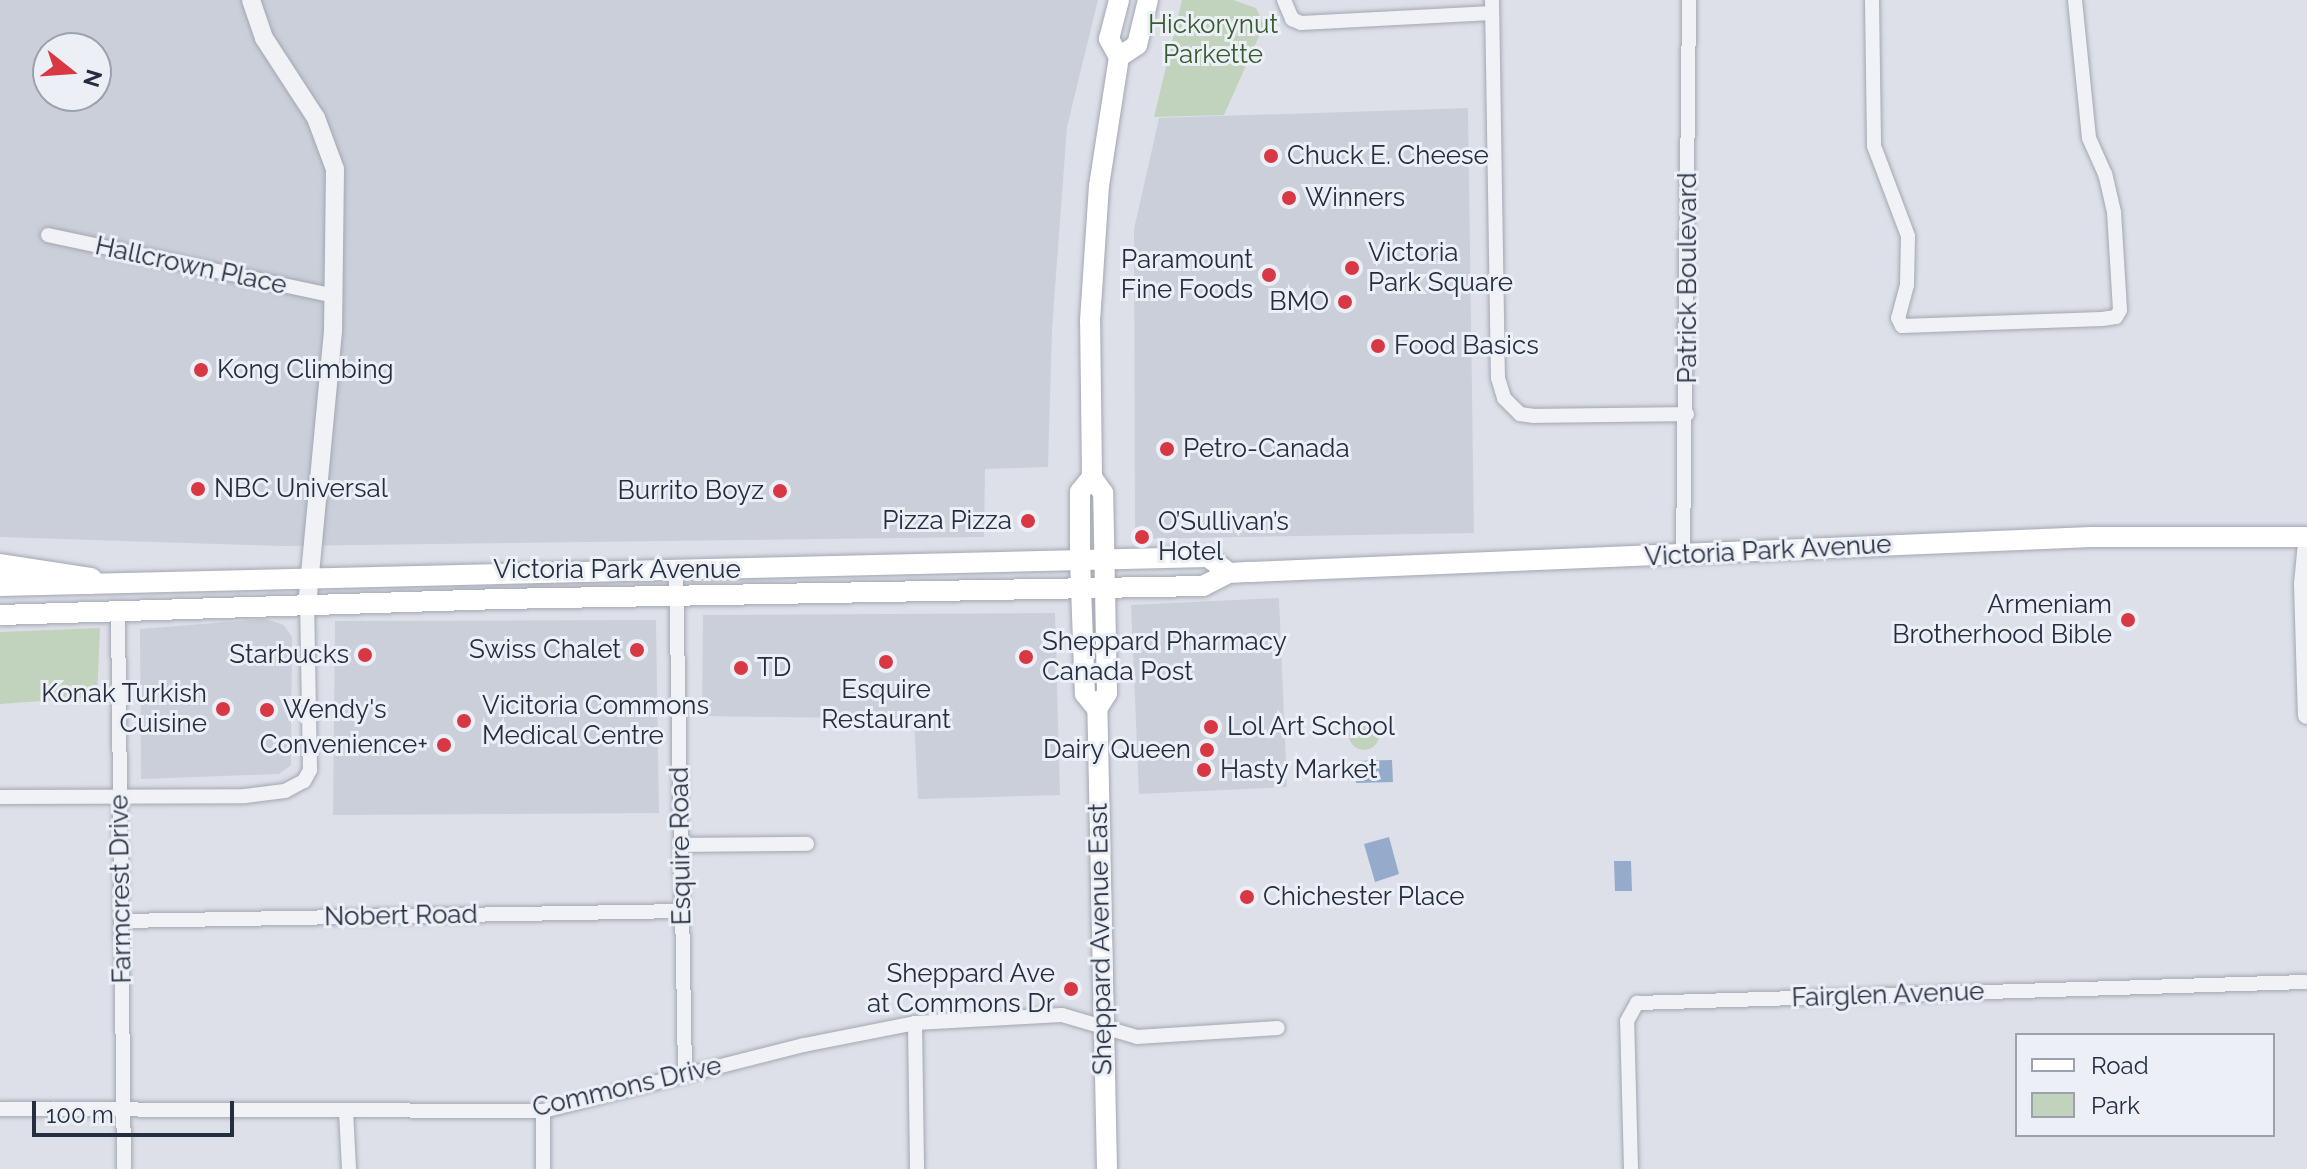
<!DOCTYPE html>
<html>
<head>
<meta charset="utf-8">
<style>
  body { margin:0 }
  #map { position:relative; width:2307px; height:1169px; overflow:hidden; background:#dde0e8; font-family:Raleway,sans-serif }
  div>[style] { position:absolute }
  .built>* { inset:0; background:#cbcfda }
  .green>* { inset:0; background:#c1d3bd }
  .round { border-radius:50% }
  .water>* { inset:0; background:#95abcb }
  .roads { filter:drop-shadow(0 0 2px #a2a7b2) drop-shadow(0 0 2px #a2a7b2) }
  .minor>* { height:14px; margin:-7px; padding:0 7px; transform-origin:7px; border-radius:7px; background:#f0f2f6 }
  .tertiary>* { height:18px; margin:-9px; padding:0 9px; transform-origin:9px; border-radius:9px; background:#f0f2f6 }
  .secondary>* { height:20px; margin:-10px; padding:0 10px; transform-origin:10px; border-radius:10px; background:#fff }
  .motorway>* { height:26px; margin:-13px; padding:0 13px; transform-origin:13px; border-radius:13px; background:#fff }
  .dots>* { width:22px; height:22px; translate:-50% -50%; box-sizing:border-box; border:4px solid #ecf0f6; border-radius:50% }
  span { translate:-50% -50%; white-space:nowrap; text-align:center; line-height:1.15; -webkit-text-stroke:6px #ecf0f6; paint-order:stroke }
  .park-label { font-size:26px; color:#375c32 }
  .poi-label { font-size:26px; color:#252d40 }
  .left { translate:0 -50%; text-align:left }
  .right { translate:-100% -50%; text-align:right }
  .street-label { font-size:26px; color:#252d40 }
  .legend { position:absolute; left:2015px; top:1033px; width:260px; height:104px; box-sizing:border-box; background:#ecf0f6; border:2px solid #9ca2ad; margin:0; padding:10px 14px; list-style:none; font-size:24px; color:#252d40 }
  .legend li { display:flex; align-items:center; gap:16px; height:40px }
  .legend b { width:40px; border:2px solid #9ca2ad }
  .north { position:absolute; left:32px; top:32px; width:80px; height:80px; box-sizing:border-box; background:#ecf0f6; border:2px solid #9ca2ad; border-radius:50%; rotate:107deg; font-size:22px; font-weight:700; line-height:32px; text-align:center; color:#252d40 }
  .north::after { content:''; display:block; margin:auto; width:28px; height:36px; background:#d83744; clip-path:polygon(50% 0,100% 100%,50% 72%,0 100%) }
  .scale { position:absolute; left:32px; top:1101px; width:202px; height:36px; box-sizing:border-box; border:4px solid #252d40; border-top:0; padding-left:10px; font-size:24px; line-height:28px; white-space:nowrap; color:#252d40; -webkit-text-stroke:6px #ecf0f6; paint-order:stroke }
</style>
</head>
<body>
<div id="map">
  <div class="built">
    <div style="clip-path:polygon(evenodd,0 0,1098px 0,1067px 127px,1052px 329px,1048px 467px,985px 469px,984px 537px,282px 546px,0 537px,0 0,48px 48px,96px 48px,96px 96px,48px 96px,48px 48px)"></div>
    <div style="clip-path:polygon(1468px 108px,1474px 533px,1135px 539px,1134px 229px,1159px 118px)"></div>
    <div style="clip-path:polygon(1279px 598px,1287px 787px,1139px 794px,1131px 605px)"></div>
    <div style="clip-path:polygon(1055px 613px,1060px 795px,918px 799px,914px 719px,702px 716px,703px 615px)"></div>
    <div style="clip-path:polygon(266px 619px,284px 625px,292px 637px,291px 765px,279px 774px,141px 779px,140px 629px)"></div>
    <div style="clip-path:polygon(656px 620px,659px 813px,333px 815px,335px 621px)"></div>
  </div>
  <div class="green">
    <div style="clip-path:polygon(1182px 0,1233px 0,1256px 8px,1264px 25px,1224px 115px,1154px 117px)"></div>
    <div style="clip-path:polygon(100px 628px,97px 697px,0 704px,0 632px)"></div>
    <div class="round" style="left:1349px;top:720px;width:30px;height:30px"></div>
  </div>
  <div class="water">
    <div style="clip-path:polygon(1392px 760px,1393px 782px,1356px 783px,1355px 761px)"></div>
    <div style="clip-path:polygon(1389px 837px,1399px 874px,1375px 882px,1364px 844px)"></div>
    <div style="clip-path:polygon(1614px 861px,1631px 861px,1632px 891px,1615px 891px)"></div>
  </div>
  <div class="roads">
    <div class="minor">
      <div style="left:1284px;top:0;width:21px;rotate:67deg"></div>
      <div style="left:1292px;top:19px;width:10px;rotate:24deg"></div>
      <div style="left:1301px;top:23px;width:191px;rotate:-3deg"></div>
      <div style="left:1492px;top:0;width:378px;rotate:89.1deg"></div>
      <div style="left:1498px;top:378px;width:21px;rotate:73deg"></div>
      <div style="left:1504px;top:398px;width:23px;rotate:45deg"></div>
      <div style="left:1520px;top:414px;width:14px;rotate:8deg"></div>
      <div style="left:1534px;top:416px;width:153px;rotate:-0.7deg"></div>
      <div style="left:1872px;top:0;width:146px;rotate:89.2deg"></div>
      <div style="left:1874px;top:146px;width:96px;rotate:69.3deg"></div>
      <div style="left:1908px;top:236px;width:49px;rotate:91.2deg"></div>
      <div style="left:1907px;top:285px;width:34px;rotate:105deg"></div>
      <div style="left:1898px;top:318px;width:9px;rotate:63deg"></div>
      <div style="left:1902px;top:326px;width:200px;rotate:-2deg"></div>
      <div style="left:2102px;top:319px;width:14px;rotate:-8deg"></div>
      <div style="left:2116px;top:317px;width:8px;rotate:-60deg"></div>
      <div style="left:2120px;top:310px;width:98px;rotate:-93.5deg"></div>
      <div style="left:2114px;top:212px;width:39px;rotate:-103deg"></div>
      <div style="left:2105px;top:174px;width:39px;rotate:-114deg"></div>
      <div style="left:2089px;top:138px;width:139px;rotate:-95.8deg"></div>
      <div style="left:48px;top:235px;width:293px;rotate:12deg"></div>
      <div style="left:1683px;top:555px;width:555px;rotate:-89.38deg"></div>
      <div style="left:676px;top:571px;width:503px;rotate:88.97deg"></div>
      <div style="left:118px;top:610px;width:559px;rotate:89.39deg"></div>
      <div style="left:0;top:797px;width:245px;rotate:-0.2deg"></div>
      <div style="left:245px;top:796px;width:40px;rotate:-7.1deg"></div>
      <div style="left:285px;top:791px;width:21px;rotate:-28deg"></div>
      <div style="left:304px;top:781px;width:13px;rotate:-61deg"></div>
      <div style="left:310px;top:770px;width:164px;rotate:-91deg"></div>
      <div style="left:682px;top:845px;width:125px;rotate:-0.5deg"></div>
      <div style="left:121px;top:921px;width:561px;rotate:-1.02deg"></div>
      <div style="left:915px;top:1023px;width:146px;rotate:89.2deg"></div>
      <div style="left:0;top:1109px;width:543px;rotate:0.21deg"></div>
      <div style="left:543px;top:1111px;width:269px;rotate:-14.2deg"></div>
      <div style="left:804px;top:1045px;width:113px;rotate:-11.2deg"></div>
      <div style="left:915px;top:1023px;width:147px;rotate:-3.1deg"></div>
      <div style="left:1062px;top:1015px;width:78px;rotate:16.3deg"></div>
      <div style="left:1137px;top:1037px;width:141px;rotate:-3.7deg"></div>
      <div style="left:346px;top:1111px;width:58px;rotate:87deg"></div>
      <div style="left:543px;top:1111px;width:58px;rotate:90deg"></div>
      <div style="left:1631px;top:1169px;width:148px;rotate:-91.5deg"></div>
      <div style="left:1627px;top:1021px;width:21px;rotate:-61deg"></div>
      <div style="left:1637px;top:1003px;width:670px;rotate:-1.8deg"></div>
    </div>
    <div class="tertiary">
      <div style="left:251px;top:0;width:40px;rotate:71.1deg"></div>
      <div style="left:264px;top:38px;width:95px;rotate:57deg"></div>
      <div style="left:316px;top:118px;width:54px;rotate:69.6deg"></div>
      <div style="left:335px;top:169px;width:162px;rotate:90.7deg"></div>
      <div style="left:333px;top:331px;width:276px;rotate:95.4deg"></div>
      <div style="left:2307px;top:542px;width:42px;rotate:95.4deg"></div>
      <div style="left:2303px;top:584px;width:131px;rotate:88.3deg"></div>
    </div>
    <div class="secondary">
      <div style="left:1119px;top:57px;width:22px;rotate:-34deg"></div>
      <div style="left:1137px;top:45px;width:46px;rotate:-76.3deg"></div>
      <div style="left:1092px;top:477px;width:19px;rotate:129deg"></div>
      <div style="left:1080px;top:492px;width:68px;rotate:90deg"></div>
      <div style="left:1080px;top:560px;width:134px;rotate:87.9deg"></div>
      <div style="left:1085px;top:694px;width:19px;rotate:51deg"></div>
      <div style="left:0;top:586px;width:1208px;rotate:-1.38deg"></div>
      <div style="left:1208px;top:557px;width:26px;rotate:37deg"></div>
      <div style="left:0;top:615px;width:501px;rotate:-1.83deg"></div>
      <div style="left:501px;top:599px;width:702px;rotate:-1.06deg"></div>
      <div style="left:1203px;top:586px;width:29px;rotate:-27deg"></div>
      <div style="left:1229px;top:573px;width:22px;rotate:-3deg"></div>
      <div style="left:1251px;top:572px;width:841px;rotate:-2.39deg"></div>
      <div style="left:2091px;top:537px;width:216px"></div>
      <div style="left:1107px;top:1169px;width:460px;rotate:-91.2deg"></div>
      <div style="left:1097px;top:709px;width:19px;rotate:-58deg"></div>
      <div style="left:1107px;top:693px;width:200px;rotate:-91.1deg"></div>
      <div style="left:1103px;top:493px;width:19px;rotate:-125deg"></div>
      <div style="left:1092px;top:477px;width:156px;rotate:-90.7deg"></div>
      <div style="left:1090px;top:321px;width:135px;rotate:-86.2deg"></div>
      <div style="left:1099px;top:186px;width:131px;rotate:-81.2deg"></div>
      <div style="left:1119px;top:57px;width:21px;rotate:-119deg"></div>
      <div style="left:1109px;top:39px;width:40px;rotate:-75.6deg"></div>
    </div>
    <div class="motorway">
      <div style="left:0;top:567px;width:91px;rotate:8.8deg"></div>
    </div>
  </div>
  <div class="dots">
    <div style="left:1271px;top:156px;background:#d83744"></div>
    <div style="left:1289px;top:198px;background:#d83744"></div>
    <div style="left:1352px;top:268px;background:#d83744"></div>
    <div style="left:1269px;top:275px;background:#d83744"></div>
    <div style="left:1345px;top:302px;background:#d83744"></div>
    <div style="left:1378px;top:346px;background:#d83744"></div>
    <div style="left:201px;top:370px;background:#d83744"></div>
    <div style="left:1167px;top:449px;background:#d83744"></div>
    <div style="left:198px;top:489px;background:#d83744"></div>
    <div style="left:780px;top:491px;background:#d83744"></div>
    <div style="left:1028px;top:521px;background:#d83744"></div>
    <div style="left:1142px;top:537px;background:#d83744"></div>
    <div style="left:2128px;top:620px;background:#d83744"></div>
    <div style="left:637px;top:650px;background:#d83744"></div>
    <div style="left:365px;top:655px;background:#d83744"></div>
    <div style="left:1026px;top:657px;background:#d83744"></div>
    <div style="left:886px;top:662px;background:#d83744"></div>
    <div style="left:741px;top:668px;background:#d83744"></div>
    <div style="left:223px;top:709px;background:#d83744"></div>
    <div style="left:267px;top:710px;background:#d83744"></div>
    <div style="left:464px;top:721px;background:#d83744"></div>
    <div style="left:1211px;top:727px;background:#d83744"></div>
    <div style="left:444px;top:745px;background:#d83744"></div>
    <div style="left:1207px;top:750px;background:#d83744"></div>
    <div style="left:1204px;top:770px;background:#d83744"></div>
    <div style="left:1247px;top:897px;background:#d83744"></div>
    <div style="left:1071px;top:989px;background:#d83744"></div>
  </div>
  <div class="park-label">
    <span style="left:1213px;top:40px">Hickorynut<br>Parkette</span>
  </div>
  <div class="poi-label">
    <span class="left" style="left:1287px;top:156px">Chuck E. Cheese</span>
    <span class="left" style="left:1305px;top:198px">Winners</span>
    <span class="left" style="left:1368px;top:268px">Victoria<br>Park Square</span>
    <span class="right" style="left:1253px;top:275px">Paramount<br>Fine Foods</span>
    <span class="right" style="left:1329px;top:302px">BMO</span>
    <span class="left" style="left:1394px;top:346px">Food Basics</span>
    <span class="left" style="left:217px;top:370px">Kong Climbing</span>
    <span class="left" style="left:1183px;top:449px">Petro-Canada</span>
    <span class="left" style="left:214px;top:489px">NBC Universal</span>
    <span class="right" style="left:764px;top:491px">Burrito Boyz</span>
    <span class="right" style="left:1012px;top:521px">Pizza Pizza</span>
    <span class="left" style="left:1158px;top:537px">O’Sullivan’s<br>Hotel</span>
    <span class="right" style="left:2112px;top:620px">Armeniam<br>Brotherhood Bible</span>
    <span class="left" style="left:1042px;top:657px">Sheppard Pharmacy<br>Canada Post</span>
    <span class="right" style="left:621px;top:650px">Swiss Chalet</span>
    <span class="right" style="left:349px;top:655px">Starbucks</span>
    <span class="left" style="left:757px;top:668px">TD</span>
    <span style="left:886px;top:705px">Esquire<br>Restaurant</span>
    <span class="right" style="left:207px;top:709px">Konak Turkish<br>Cuisine</span>
    <span class="left" style="left:482px;top:721px">Vicitoria Commons<br>Medical Centre</span>
    <span class="left" style="left:283px;top:710px">Wendy's</span>
    <span class="left" style="left:1227px;top:727px">Lol Art School</span>
    <span class="right" style="left:428px;top:745px">Convenience+</span>
    <span class="right" style="left:1191px;top:750px">Dairy Queen</span>
    <span class="left" style="left:1220px;top:770px">Hasty Market</span>
    <span class="left" style="left:1263px;top:897px">Chichester Place</span>
    <span class="right" style="left:1055px;top:989px">Sheppard Ave<br>at Commons Dr</span>
  </div>
  <div class="street-label">
    <span style="left:191px;top:266px;rotate:12deg">Hallcrown Place</span>
    <span style="left:1688px;top:278px;rotate:-90deg">Patrick Boulevard</span>
    <span style="left:1768px;top:551px;rotate:-3deg">Victoria Park Avenue</span>
    <span style="left:617px;top:570px">Victoria Park Avenue</span>
    <span style="left:681px;top:846px;rotate:-91deg">Esquire Road</span>
    <span style="left:121px;top:889px;rotate:-91deg">Farmcrest Drive</span>
    <span style="left:401px;top:916px;rotate:-1deg">Nobert Road</span>
    <span style="left:1101px;top:939px;rotate:-91deg">Sheppard Avenue East</span>
    <span style="left:1888px;top:995px;rotate:-2deg">Fairglen Avenue</span>
    <span style="left:627px;top:1087px;rotate:-13deg">Commons Drive</span>
  </div>
  <ul class="legend">
  <li><b style="height:10px;background:#fff"></b>Road</li>
  <li><b style="height:22px;background:#c1d3bd"></b>Park</li>
  </ul>
  <div class="north">N</div>
  <div class="scale">100 m</div>
</div>
</body>
</html>
